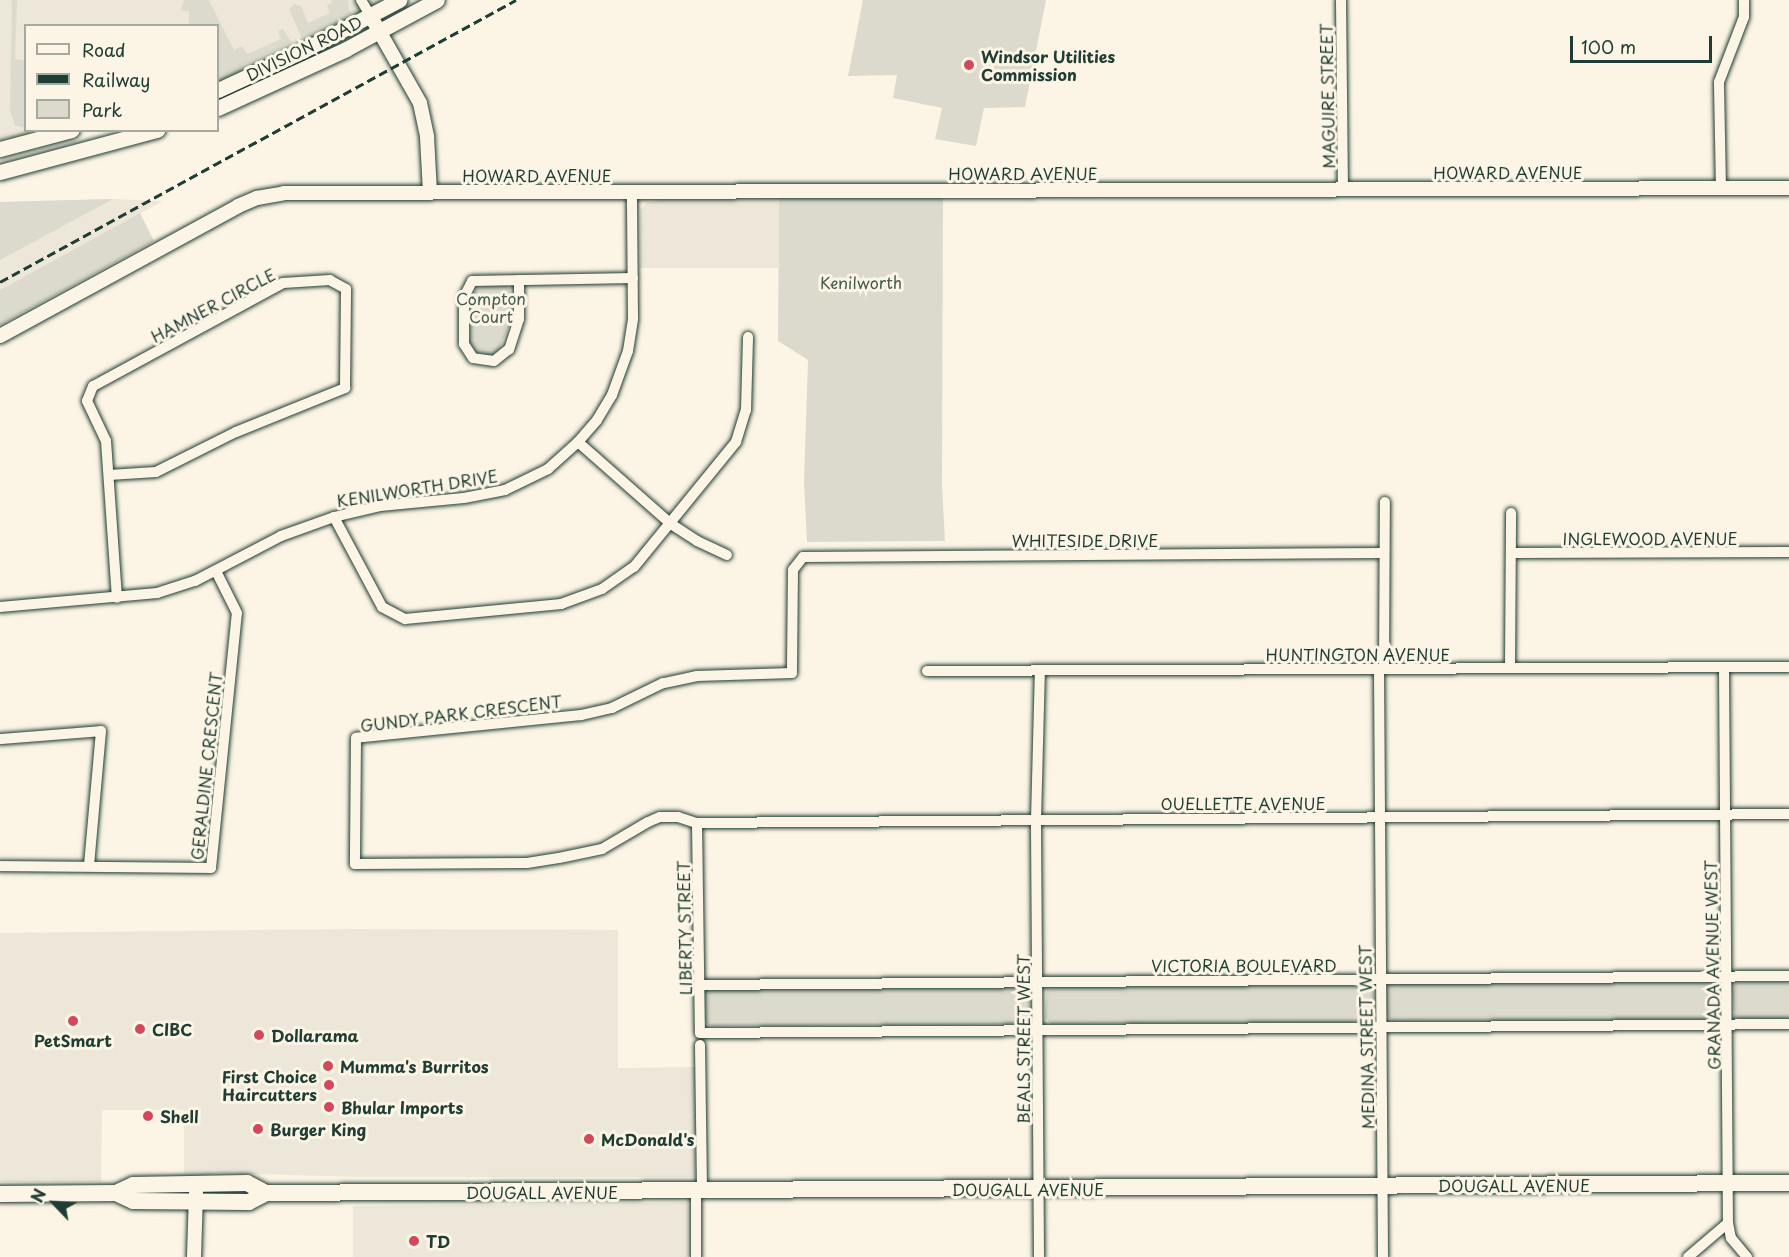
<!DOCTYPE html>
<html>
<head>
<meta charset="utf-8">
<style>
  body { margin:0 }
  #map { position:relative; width:1789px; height:1257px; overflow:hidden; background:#fcf5e5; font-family:"Playpen Sans",sans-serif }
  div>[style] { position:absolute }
  .built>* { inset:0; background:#ece7d8 }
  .green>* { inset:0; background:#dcdacc }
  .roads { filter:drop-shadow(0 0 2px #1f3d34) drop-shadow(0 0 2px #1f3d34) }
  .minor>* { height:10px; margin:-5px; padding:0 5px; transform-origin:5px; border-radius:5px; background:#fcf5e5 }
  .tertiary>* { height:14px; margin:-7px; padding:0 7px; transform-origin:7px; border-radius:7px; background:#fcf5e5 }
  .secondary>* { height:15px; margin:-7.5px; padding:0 7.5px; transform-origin:7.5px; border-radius:7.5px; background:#fcf5e5 }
  .primary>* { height:16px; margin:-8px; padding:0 8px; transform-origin:8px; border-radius:8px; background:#fcf5e5 }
  .rail>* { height:3px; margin-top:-1.5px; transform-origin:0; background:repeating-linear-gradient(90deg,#1f3d34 0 9px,transparent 0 13.5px) }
  .dots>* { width:16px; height:16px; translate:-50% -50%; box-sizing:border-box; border:3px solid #fcf5e5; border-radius:50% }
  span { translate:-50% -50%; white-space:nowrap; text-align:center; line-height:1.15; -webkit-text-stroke:6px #fcf5e5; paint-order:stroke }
  .street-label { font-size:16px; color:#1f3d34 }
  .poi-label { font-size:16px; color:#1f3d34; font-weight:700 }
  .left { translate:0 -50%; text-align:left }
  .right { translate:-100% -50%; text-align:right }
  .park-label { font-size:16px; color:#455c52 }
  .legend { position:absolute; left:24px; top:24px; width:195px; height:108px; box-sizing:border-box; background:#fcf5e5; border:2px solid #a4ab9e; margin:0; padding:8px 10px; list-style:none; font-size:18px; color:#1f3d34 }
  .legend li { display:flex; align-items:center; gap:12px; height:30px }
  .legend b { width:30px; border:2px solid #a4ab9e }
  .north { position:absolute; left:24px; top:1173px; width:60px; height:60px; -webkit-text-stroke:4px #fcf5e5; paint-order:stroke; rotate:295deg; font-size:16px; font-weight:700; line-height:24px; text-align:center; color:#1f3d34 }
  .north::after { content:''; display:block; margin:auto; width:21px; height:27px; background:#1f3d34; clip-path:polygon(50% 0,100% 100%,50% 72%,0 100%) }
  .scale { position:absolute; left:1570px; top:36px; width:142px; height:27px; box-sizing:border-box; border:3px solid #1f3d34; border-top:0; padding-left:8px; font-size:18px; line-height:21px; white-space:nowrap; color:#1f3d34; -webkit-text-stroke:4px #fcf5e5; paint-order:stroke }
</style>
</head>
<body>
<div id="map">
  <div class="built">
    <div style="clip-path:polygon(0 0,389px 0,218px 84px,218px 26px,26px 26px,26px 130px,42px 131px,0 140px)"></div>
    <div style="clip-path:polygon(779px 198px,778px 268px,640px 268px,640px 210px,647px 203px,666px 199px)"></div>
    <div style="clip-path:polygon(113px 199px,163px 201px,0 290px,0 202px)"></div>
    <div style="clip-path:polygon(352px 929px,618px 930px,618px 1068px,695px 1067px,695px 1177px,364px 1177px,218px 1173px,184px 1178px,184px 1110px,102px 1110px,101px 1182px,0 1182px,0 933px)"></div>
    <div style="clip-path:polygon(688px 1202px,688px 1257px,353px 1257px,353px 1206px)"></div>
  </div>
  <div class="green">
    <div style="clip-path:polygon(12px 0,17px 0,15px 59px,24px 60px,25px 128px,15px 125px,10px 111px)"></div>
    <div style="clip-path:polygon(184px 0,209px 0,234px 50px,242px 46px,247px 54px,281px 39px,278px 31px,283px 29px,292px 43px,289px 51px,218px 84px,218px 26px,189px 25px,189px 11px,181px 10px)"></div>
    <div style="clip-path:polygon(331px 0,348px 0,349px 11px,352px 12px,349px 19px,309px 41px,302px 38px,289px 9px,294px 4px,301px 6px,308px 23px,330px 13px,327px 5px,332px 3px)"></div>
    <div style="clip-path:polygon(863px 0,1046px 0,1025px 107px,984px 108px,976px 146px,935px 139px,942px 108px,893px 98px,897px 75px,848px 76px)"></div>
    <div style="clip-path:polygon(943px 197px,942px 486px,945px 541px,807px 542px,804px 482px,808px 360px,778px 341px,779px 198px)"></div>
    <div style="clip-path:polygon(113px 199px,0 260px,0 202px)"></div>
    <div style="clip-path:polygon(140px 213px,154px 241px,0 325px,0 290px)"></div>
    <div style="clip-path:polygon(483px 285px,505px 285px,510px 288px,513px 317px,499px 349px,493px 355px,485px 356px,472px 349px,470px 343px,471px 293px)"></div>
    <div style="clip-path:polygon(1713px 981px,1719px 987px,1719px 1015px,1714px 1020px,1392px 1021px,1386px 1015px,1385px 989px,1392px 982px)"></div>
    <div style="clip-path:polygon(1738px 982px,1789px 982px,1789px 1020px,1735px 1018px,1732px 988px)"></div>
    <div style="clip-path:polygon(1369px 984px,1374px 988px,1375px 1017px,1369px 1022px,1051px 1024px,1045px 1018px,1047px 987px)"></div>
    <div style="clip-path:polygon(1029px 987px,1032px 1019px,1026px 1024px,711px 1026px,704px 1022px,704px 992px,707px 988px)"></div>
  </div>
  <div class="roads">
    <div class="minor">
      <div style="left:361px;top:0;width:17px;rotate:59deg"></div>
      <div style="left:1341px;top:0;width:191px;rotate:89.4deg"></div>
      <div style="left:1721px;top:189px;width:107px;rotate:-91.1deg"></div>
      <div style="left:1719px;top:82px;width:70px;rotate:-69deg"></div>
      <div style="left:1744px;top:17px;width:17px;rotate:-90deg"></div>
      <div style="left:519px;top:280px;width:39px;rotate:90deg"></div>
      <div style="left:519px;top:319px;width:32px;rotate:108deg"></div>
      <div style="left:509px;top:349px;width:19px;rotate:141deg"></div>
      <div style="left:494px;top:361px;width:21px;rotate:-172deg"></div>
      <div style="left:473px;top:358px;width:17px;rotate:-123deg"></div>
      <div style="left:464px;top:344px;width:47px;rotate:-90deg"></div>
      <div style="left:464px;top:297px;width:18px;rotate:-63deg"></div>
      <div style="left:472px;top:281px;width:161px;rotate:-1.1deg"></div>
      <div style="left:578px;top:442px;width:124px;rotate:41.4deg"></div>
      <div style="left:671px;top:524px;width:31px;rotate:33deg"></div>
      <div style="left:697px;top:541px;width:33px;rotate:25deg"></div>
      <div style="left:109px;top:475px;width:47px;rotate:-3.7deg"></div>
      <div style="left:156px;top:472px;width:89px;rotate:-26.6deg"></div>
      <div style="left:236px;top:432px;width:118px;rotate:-22deg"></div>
      <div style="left:345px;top:388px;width:99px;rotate:-89.4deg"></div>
      <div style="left:346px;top:289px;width:18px;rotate:-151deg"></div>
      <div style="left:330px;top:280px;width:47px;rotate:176.3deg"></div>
      <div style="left:283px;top:283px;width:216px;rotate:151.5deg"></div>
      <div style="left:93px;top:386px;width:16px;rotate:112deg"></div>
      <div style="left:87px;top:401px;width:44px;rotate:64.6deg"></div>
      <div style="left:106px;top:441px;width:157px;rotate:86deg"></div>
      <div style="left:334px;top:517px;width:102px;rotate:61.9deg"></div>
      <div style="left:382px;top:607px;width:26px;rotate:28deg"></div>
      <div style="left:405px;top:619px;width:157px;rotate:-5.5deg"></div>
      <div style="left:561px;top:604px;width:44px;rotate:-20.1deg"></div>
      <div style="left:602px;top:589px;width:39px;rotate:-35deg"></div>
      <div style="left:634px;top:567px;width:161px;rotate:-50.8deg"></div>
      <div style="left:736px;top:442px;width:34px;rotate:-73deg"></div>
      <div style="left:746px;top:410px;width:73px;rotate:-88.4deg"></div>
      <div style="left:1384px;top:553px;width:581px;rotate:179.61deg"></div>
      <div style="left:803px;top:557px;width:16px;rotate:128deg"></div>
      <div style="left:793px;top:570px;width:103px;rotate:90.6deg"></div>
      <div style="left:792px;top:673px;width:95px;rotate:178.2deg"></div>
      <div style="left:697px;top:676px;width:35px;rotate:168deg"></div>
      <div style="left:663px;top:683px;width:57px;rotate:153.9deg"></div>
      <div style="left:612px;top:708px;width:32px;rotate:167deg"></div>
      <div style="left:581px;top:715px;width:226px;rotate:174.2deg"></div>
      <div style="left:356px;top:738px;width:126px;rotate:90.5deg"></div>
      <div style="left:355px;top:864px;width:172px;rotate:-0.3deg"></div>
      <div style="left:527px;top:863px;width:32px;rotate:-9deg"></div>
      <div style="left:559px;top:858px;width:44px;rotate:-11.8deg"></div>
      <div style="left:602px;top:849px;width:53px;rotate:-30.4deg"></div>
      <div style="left:648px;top:822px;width:13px;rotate:-23deg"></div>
      <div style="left:660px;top:817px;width:18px"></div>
      <div style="left:678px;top:817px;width:20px;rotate:18deg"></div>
      <div style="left:697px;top:823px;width:1092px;rotate:-0.47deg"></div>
      <div style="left:1511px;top:553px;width:278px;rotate:-0.2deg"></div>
      <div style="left:0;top:607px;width:158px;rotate:-5.1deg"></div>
      <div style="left:157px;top:593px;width:40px;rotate:-18deg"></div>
      <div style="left:195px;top:581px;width:97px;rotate:-27.6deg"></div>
      <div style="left:281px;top:536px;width:56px;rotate:-19.7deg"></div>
      <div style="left:334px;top:517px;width:47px;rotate:-13.4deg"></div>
      <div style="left:380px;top:506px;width:84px;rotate:-5.4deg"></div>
      <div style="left:464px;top:498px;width:42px;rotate:-11deg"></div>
      <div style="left:505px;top:490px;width:48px;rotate:-26deg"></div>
      <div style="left:548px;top:469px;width:40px;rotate:-42deg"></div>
      <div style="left:578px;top:442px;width:29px;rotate:-49deg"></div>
      <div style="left:597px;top:420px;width:29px;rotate:-59deg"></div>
      <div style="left:612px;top:395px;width:47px;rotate:-70deg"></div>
      <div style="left:628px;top:351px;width:33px;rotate:-81deg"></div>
      <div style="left:633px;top:318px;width:125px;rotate:-90.5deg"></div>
      <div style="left:1510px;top:668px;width:155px;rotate:-89.6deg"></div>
      <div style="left:1724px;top:668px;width:555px;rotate:89.59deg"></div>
      <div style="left:1728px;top:1223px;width:15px;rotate:79deg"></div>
      <div style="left:1731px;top:1238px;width:25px;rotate:50deg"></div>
      <div style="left:1379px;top:669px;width:588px;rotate:89.61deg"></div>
      <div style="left:1384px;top:669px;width:167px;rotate:-89.7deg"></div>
      <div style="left:927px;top:671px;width:862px;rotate:-0.27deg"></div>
      <div style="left:0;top:739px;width:101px;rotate:-4.5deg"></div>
      <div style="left:101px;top:731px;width:135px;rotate:95.1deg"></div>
      <div style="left:697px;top:823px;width:210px;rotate:89.2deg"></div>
      <div style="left:700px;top:1033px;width:1089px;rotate:-0.47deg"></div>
      <div style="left:0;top:866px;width:211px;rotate:0.5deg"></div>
      <div style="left:211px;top:868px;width:256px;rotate:-84.2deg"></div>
      <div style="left:237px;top:613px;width:47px;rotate:-116.6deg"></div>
      <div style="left:700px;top:985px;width:1089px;rotate:-0.47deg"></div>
      <div style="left:700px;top:1045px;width:146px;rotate:89.2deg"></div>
      <div style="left:696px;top:1191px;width:66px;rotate:90deg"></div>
      <div style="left:1039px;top:1257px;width:437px;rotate:-90.4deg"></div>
      <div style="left:1036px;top:820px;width:150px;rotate:-88.5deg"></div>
      <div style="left:1688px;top:1257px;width:52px;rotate:-40.4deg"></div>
    </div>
    <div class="tertiary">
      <div style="left:370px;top:15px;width:101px;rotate:60.4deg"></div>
      <div style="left:420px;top:103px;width:35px;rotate:78deg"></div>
      <div style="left:427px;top:137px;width:55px;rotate:86.9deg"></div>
      <div style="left:0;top:336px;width:271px;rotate:-28.6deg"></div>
      <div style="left:238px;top:206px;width:21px;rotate:-23deg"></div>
      <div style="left:257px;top:198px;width:27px;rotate:-10deg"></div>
      <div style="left:284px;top:193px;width:1505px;rotate:-0.19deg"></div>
      <div style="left:194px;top:1257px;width:64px;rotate:-88.2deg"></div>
    </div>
    <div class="secondary">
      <div style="left:218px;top:90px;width:93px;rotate:-24.9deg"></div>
      <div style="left:302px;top:51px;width:110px;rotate:-27.7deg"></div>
      <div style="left:218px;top:108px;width:141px;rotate:-24.7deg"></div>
      <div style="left:346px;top:49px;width:103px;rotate:-28.3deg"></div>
      <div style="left:0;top:149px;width:74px;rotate:-14.8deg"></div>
      <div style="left:0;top:172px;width:163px;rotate:-15deg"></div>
    </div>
    <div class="primary">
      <div style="left:116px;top:1193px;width:19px;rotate:-25deg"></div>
      <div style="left:133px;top:1185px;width:114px;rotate:-1deg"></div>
      <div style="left:247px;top:1183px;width:21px;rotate:28deg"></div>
      <div style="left:0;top:1194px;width:116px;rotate:-0.5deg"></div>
      <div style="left:116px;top:1193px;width:19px;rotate:25deg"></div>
      <div style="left:133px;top:1201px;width:116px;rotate:0.5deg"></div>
      <div style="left:249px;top:1202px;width:19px;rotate:-28deg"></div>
      <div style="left:266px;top:1193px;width:1523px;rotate:-0.38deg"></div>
    </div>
  </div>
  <div class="rail">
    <div style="left:0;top:282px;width:588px;rotate:-28.66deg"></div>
  </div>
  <div class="dots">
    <div style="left:969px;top:65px;background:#d1495b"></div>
    <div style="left:73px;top:1021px;background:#d1495b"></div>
    <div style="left:140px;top:1029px;background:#d1495b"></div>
    <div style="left:259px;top:1035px;background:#d1495b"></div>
    <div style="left:328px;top:1066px;background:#d1495b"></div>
    <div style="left:329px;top:1085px;background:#d1495b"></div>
    <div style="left:329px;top:1107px;background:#d1495b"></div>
    <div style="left:148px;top:1116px;background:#d1495b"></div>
    <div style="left:258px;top:1129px;background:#d1495b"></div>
    <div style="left:589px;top:1139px;background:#d1495b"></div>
    <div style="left:414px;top:1241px;background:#d1495b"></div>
  </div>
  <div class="street-label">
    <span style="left:304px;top:48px;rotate:-26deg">DIVISION ROAD</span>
    <span style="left:1327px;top:96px;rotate:-91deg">MAGUIRE STREET</span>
    <span style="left:1508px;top:172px">HOWARD AVENUE</span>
    <span style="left:1023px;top:173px">HOWARD AVENUE</span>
    <span style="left:537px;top:175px">HOWARD AVENUE</span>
    <span style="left:213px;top:305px;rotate:-28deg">HAMNER CIRCLE</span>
    <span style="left:417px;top:488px;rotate:-9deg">KENILWORTH DRIVE</span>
    <span style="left:1650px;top:538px">INGLEWOOD AVENUE</span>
    <span style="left:1085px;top:540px">WHITESIDE DRIVE</span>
    <span style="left:1358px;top:654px">HUNTINGTON AVENUE</span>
    <span style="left:461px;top:713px;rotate:-7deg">GUNDY PARK CRESCENT</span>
    <span style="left:206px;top:766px;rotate:-84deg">GERALDINE CRESCENT</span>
    <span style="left:1243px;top:803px">OUELLETTE AVENUE</span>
    <span style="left:684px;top:928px;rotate:-91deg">LIBERTY STREET</span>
    <span style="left:1244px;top:965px">VICTORIA BOULEVARD</span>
    <span style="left:1712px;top:965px;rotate:-91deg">GRANADA AVENUE WEST</span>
    <span style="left:1366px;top:1037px;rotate:-91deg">MEDINA STREET WEST</span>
    <span style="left:1023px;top:1039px;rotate:-90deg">BEALS STREET WEST</span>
    <span style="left:1514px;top:1185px">DOUGALL AVENUE</span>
    <span style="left:1028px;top:1189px">DOUGALL AVENUE</span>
    <span style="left:542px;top:1192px">DOUGALL AVENUE</span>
  </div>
  <div class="poi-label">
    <span class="left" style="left:981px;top:65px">Windsor Utilities<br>Commission</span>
    <span class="left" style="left:152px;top:1029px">CIBC</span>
    <span class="left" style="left:271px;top:1035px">Dollarama</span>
    <span style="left:73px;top:1040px">PetSmart</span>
    <span class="left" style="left:340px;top:1066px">Mumma's Burritos</span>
    <span class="right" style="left:317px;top:1085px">First Choice<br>Haircutters</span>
    <span class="left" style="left:341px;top:1107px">Bhular Imports</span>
    <span class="left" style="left:160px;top:1116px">Shell</span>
    <span class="left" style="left:270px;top:1129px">Burger King</span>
    <span class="left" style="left:601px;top:1139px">McDonald's</span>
    <span class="left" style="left:426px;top:1241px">TD</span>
  </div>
  <div class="park-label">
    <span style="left:861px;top:282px">Kenilworth</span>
    <span style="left:491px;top:307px">Compton<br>Court</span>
  </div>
  <ul class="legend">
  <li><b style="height:8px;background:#fcf5e5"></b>Road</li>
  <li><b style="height:8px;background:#1f3d34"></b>Railway</li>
  <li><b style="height:16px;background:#dcdacc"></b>Park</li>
  </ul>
  <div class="north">N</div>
  <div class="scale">100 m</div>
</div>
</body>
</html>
